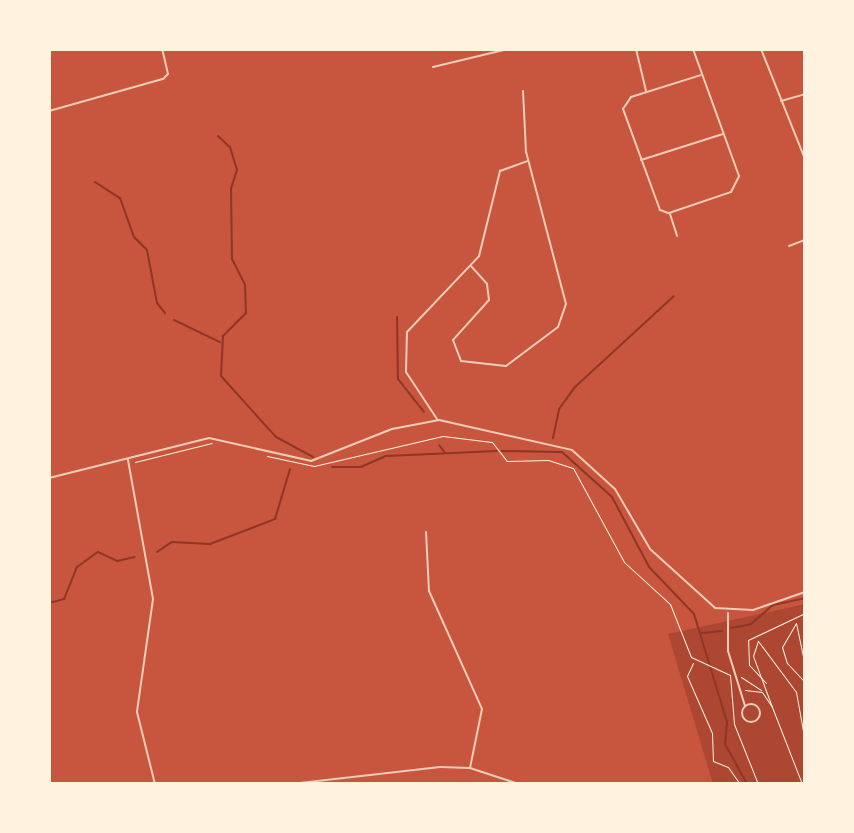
<!DOCTYPE html>
<html>
<head>
<meta charset="utf-8">
<style>
  body { margin:0 }
  #map { position:relative; width:854px; height:833px; overflow:hidden; background:#c8553d; font-family:Figtree,sans-serif }
  div>[style] { position:absolute }
  .green>* { inset:0; background:#ae4732 }
  .stream>* { height:2px; margin:-1px; padding:0 1px; transform-origin:1px; border-radius:1px; background:#8f3625 }
  .path>* { height:1px; margin:-0.5px; padding:0 0.5px; transform-origin:0.5px; border-radius:0.5px; background:#fff3e0 }
  .minor>* { height:2px; margin:-1px; padding:0 1px; transform-origin:1px; border-radius:1px; background:#f1ccb7 }
  .minor>.ring { margin:-1px; padding:0; box-sizing:content-box; background:none; border:2px solid #f1ccb7; border-radius:50% }
  span { translate:-50% -50%; white-space:nowrap; text-align:center; line-height:1.15; -webkit-text-stroke:7px #fff3e0; paint-order:stroke }
  .frame { position:absolute; inset:0; border:51px solid #fff3e0; pointer-events:none }
</style>
</head>
<body>
<div id="map">
  <div class="green">
    <div style="clip-path:polygon(805px 604px,805px 784px,713px 784px,668px 634px)"></div>
  </div>
  <div class="stream">
    <div style="left:218px;top:136px;width:16px;rotate:43deg"></div>
    <div style="left:230px;top:147px;width:24px;rotate:73deg"></div>
    <div style="left:237px;top:170px;width:19px;rotate:108deg"></div>
    <div style="left:231px;top:188px;width:71px;rotate:89.2deg"></div>
    <div style="left:232px;top:259px;width:29px;rotate:63deg"></div>
    <div style="left:245px;top:285px;width:28px;rotate:88deg"></div>
    <div style="left:246px;top:313px;width:33px;rotate:135deg"></div>
    <div style="left:223px;top:336px;width:40px;rotate:92.9deg"></div>
    <div style="left:221px;top:376px;width:82px;rotate:48deg"></div>
    <div style="left:276px;top:437px;width:42px;rotate:28.4deg"></div>
    <div style="left:95px;top:182px;width:30px;rotate:33deg"></div>
    <div style="left:120px;top:198px;width:41px;rotate:70.3deg"></div>
    <div style="left:134px;top:237px;width:18px;rotate:45deg"></div>
    <div style="left:147px;top:250px;width:54px;rotate:79.3deg"></div>
    <div style="left:157px;top:303px;width:13px;rotate:51deg"></div>
    <div style="left:397px;top:317px;width:62px;rotate:89.1deg"></div>
    <div style="left:398px;top:379px;width:42px;rotate:51.8deg"></div>
    <div style="left:174px;top:320px;width:51px;rotate:25.6deg"></div>
    <div style="left:553px;top:438px;width:30px;rotate:-78deg"></div>
    <div style="left:559px;top:409px;width:27px;rotate:-54deg"></div>
    <div style="left:575px;top:387px;width:134px;rotate:-42.6deg"></div>
    <div style="left:439px;top:445px;width:10px;rotate:53deg"></div>
    <div style="left:502px;top:451px;width:60px;rotate:1deg"></div>
    <div style="left:562px;top:452px;width:67px;rotate:42deg"></div>
    <div style="left:612px;top:497px;width:79px;rotate:62.1deg"></div>
    <div style="left:649px;top:567px;width:65px;rotate:46.2deg"></div>
    <div style="left:694px;top:614px;width:113px;rotate:73deg"></div>
    <div style="left:727px;top:722px;width:22px;rotate:95deg"></div>
    <div style="left:725px;top:744px;width:46px;rotate:61.2deg"></div>
    <div style="left:332px;top:467px;width:29px"></div>
    <div style="left:361px;top:467px;width:27px;rotate:-24deg"></div>
    <div style="left:386px;top:456px;width:111px;rotate:-2.6deg"></div>
    <div style="left:157px;top:552px;width:18px;rotate:-34deg"></div>
    <div style="left:172px;top:542px;width:38px;rotate:3deg"></div>
    <div style="left:210px;top:544px;width:70px;rotate:-21deg"></div>
    <div style="left:275px;top:519px;width:52px;rotate:-73.3deg"></div>
    <div style="left:49px;top:603px;width:16px;rotate:-15deg"></div>
    <div style="left:64px;top:599px;width:35px;rotate:-68deg"></div>
    <div style="left:77px;top:567px;width:26px;rotate:-36deg"></div>
    <div style="left:98px;top:552px;width:21px;rotate:25deg"></div>
    <div style="left:117px;top:561px;width:18px;rotate:-13deg"></div>
    <div style="left:731px;top:628px;width:20px;rotate:-11deg"></div>
    <div style="left:751px;top:624px;width:29px;rotate:-41deg"></div>
    <div style="left:773px;top:605px;width:33px;rotate:-12deg"></div>
    <div style="left:702px;top:633px;width:20px;rotate:-6deg"></div>
  </div>
  <div class="path">
    <div style="left:267px;top:456px;width:48px;rotate:12deg"></div>
    <div style="left:314px;top:466px;width:132px;rotate:-13.1deg"></div>
    <div style="left:443px;top:436px;width:49px;rotate:7deg"></div>
    <div style="left:492px;top:442px;width:24px;rotate:52deg"></div>
    <div style="left:507px;top:461px;width:41px;rotate:-1.4deg"></div>
    <div style="left:548px;top:460px;width:26px;rotate:18deg"></div>
    <div style="left:573px;top:468px;width:107px;rotate:61.5deg"></div>
    <div style="left:624px;top:562px;width:62px;rotate:42.4deg"></div>
    <div style="left:670px;top:604px;width:57px;rotate:68.4deg"></div>
    <div style="left:691px;top:657px;width:43px;rotate:24.8deg"></div>
    <div style="left:730px;top:675px;width:49px;rotate:85.3deg"></div>
    <div style="left:734px;top:724px;width:65px;rotate:68.2deg"></div>
    <div style="left:135px;top:462px;width:79px;rotate:-13.9deg"></div>
    <div style="left:693px;top:663px;width:14px;rotate:115deg"></div>
    <div style="left:687px;top:676px;width:62px;rotate:66.3deg"></div>
    <div style="left:712px;top:733px;width:28px;rotate:88deg"></div>
    <div style="left:713px;top:761px;width:16px;rotate:22deg"></div>
    <div style="left:728px;top:767px;width:21px;rotate:55deg"></div>
    <div style="left:805px;top:666px;width:44px;rotate:-101.8deg"></div>
    <div style="left:796px;top:623px;width:28px;rotate:120deg"></div>
    <div style="left:782px;top:647px;width:17px;rotate:73deg"></div>
    <div style="left:787px;top:663px;width:26px;rotate:47deg"></div>
    <div style="left:741px;top:677px;width:24px;rotate:33deg"></div>
    <div style="left:766px;top:683px;width:25px;rotate:-133deg"></div>
    <div style="left:749px;top:665px;width:25px;rotate:-92deg"></div>
    <div style="left:748px;top:640px;width:63px;rotate:-25.3deg"></div>
    <div style="left:745px;top:690px;width:17px;rotate:7deg"></div>
    <div style="left:762px;top:692px;width:18px;rotate:56deg"></div>
    <div style="left:772px;top:707px;width:54px;rotate:-110.4deg"></div>
    <div style="left:753px;top:656px;width:16px;rotate:-72deg"></div>
    <div style="left:758px;top:641px;width:64px;rotate:53.3deg"></div>
    <div style="left:796px;top:692px;width:51px;rotate:79.8deg"></div>
    <div style="left:805px;top:690px;width:18px;rotate:90deg"></div>
    <div style="left:772px;top:707px;width:83px;rotate:68.7deg"></div>
  </div>
  <div class="minor">
    <div style="left:636px;top:49px;width:43px;rotate:76.6deg"></div>
    <div style="left:761px;top:49px;width:118px;rotate:68.2deg"></div>
    <div style="left:433px;top:67px;width:77px;rotate:-13.5deg"></div>
    <div style="left:781px;top:101px;width:25px;rotate:-16deg"></div>
    <div style="left:49px;top:111px;width:118px;rotate:-15.7deg"></div>
    <div style="left:163px;top:79px;width:7px;rotate:-45deg"></div>
    <div style="left:168px;top:74px;width:26px;rotate:-103deg"></div>
    <div style="left:641px;top:160px;width:86px;rotate:-17.6deg"></div>
    <div style="left:668px;top:213px;width:9px;rotate:-159deg"></div>
    <div style="left:660px;top:210px;width:108px;rotate:-110.1deg"></div>
    <div style="left:623px;top:109px;width:14px;rotate:-56deg"></div>
    <div style="left:631px;top:97px;width:73px;rotate:-17.4deg"></div>
    <div style="left:669px;top:213px;width:65px;rotate:-18.7deg"></div>
    <div style="left:731px;top:192px;width:18px;rotate:-63deg"></div>
    <div style="left:739px;top:176px;width:135px;rotate:-109.9deg"></div>
    <div style="left:670px;top:214px;width:23px;rotate:72deg"></div>
    <div style="left:789px;top:246px;width:17px;rotate:-21deg"></div>
    <div style="left:471px;top:266px;width:24px;rotate:48deg"></div>
    <div style="left:487px;top:284px;width:16px;rotate:83deg"></div>
    <div style="left:489px;top:300px;width:54px;rotate:132deg"></div>
    <div style="left:453px;top:340px;width:22px;rotate:69deg"></div>
    <div style="left:461px;top:361px;width:45px;rotate:6.3deg"></div>
    <div style="left:506px;top:366px;width:65px;rotate:-36.9deg"></div>
    <div style="left:558px;top:327px;width:24px;rotate:-71deg"></div>
    <div style="left:566px;top:304px;width:157px;rotate:-104.7deg"></div>
    <div style="left:526px;top:152px;width:61px;rotate:-92.8deg"></div>
    <div style="left:437px;top:419px;width:56px;rotate:-123.4deg"></div>
    <div style="left:406px;top:372px;width:40px;rotate:-88.6deg"></div>
    <div style="left:407px;top:332px;width:105px;rotate:-46.5deg"></div>
    <div style="left:479px;top:256px;width:88px;rotate:-76.1deg"></div>
    <div style="left:500px;top:171px;width:29px;rotate:-20deg"></div>
    <div style="left:128px;top:460px;width:141px;rotate:79.8deg"></div>
    <div style="left:153px;top:599px;width:114px;rotate:98.1deg"></div>
    <div style="left:137px;top:712px;width:74px;rotate:76deg"></div>
    <div style="left:49px;top:478px;width:165px;rotate:-14deg"></div>
    <div style="left:209px;top:438px;width:105px;rotate:12.7deg"></div>
    <div style="left:311px;top:461px;width:87px;rotate:-21.6deg"></div>
    <div style="left:392px;top:429px;width:48px;rotate:-10.8deg"></div>
    <div style="left:439px;top:420px;width:136px;rotate:12.7deg"></div>
    <div style="left:572px;top:450px;width:58px;rotate:42.2deg"></div>
    <div style="left:615px;top:489px;width:69px;rotate:59.7deg"></div>
    <div style="left:650px;top:549px;width:88px;rotate:42.2deg"></div>
    <div style="left:715px;top:608px;width:38px;rotate:3deg"></div>
    <div style="left:753px;top:610px;width:55px;rotate:-19.1deg"></div>
    <div style="left:426px;top:532px;width:59px;rotate:87.1deg"></div>
    <div style="left:429px;top:591px;width:129px;rotate:65.8deg"></div>
    <div style="left:482px;top:709px;width:60px;rotate:101.5deg"></div>
    <div style="left:728px;top:613px;width:38px;rotate:90deg"></div>
    <div style="left:728px;top:651px;width:58px;rotate:72.8deg"></div>
    <div class="ring" style="left:742px;top:704px;width:16px;height:16px"></div>
    <div style="left:291px;top:784px;width:150px;rotate:-6.5deg"></div>
    <div style="left:440px;top:767px;width:30px;rotate:2deg"></div>
    <div style="left:470px;top:768px;width:52px;rotate:18.1deg"></div>
  </div>
  <div class="frame"></div>
</div>
</body>
</html>
